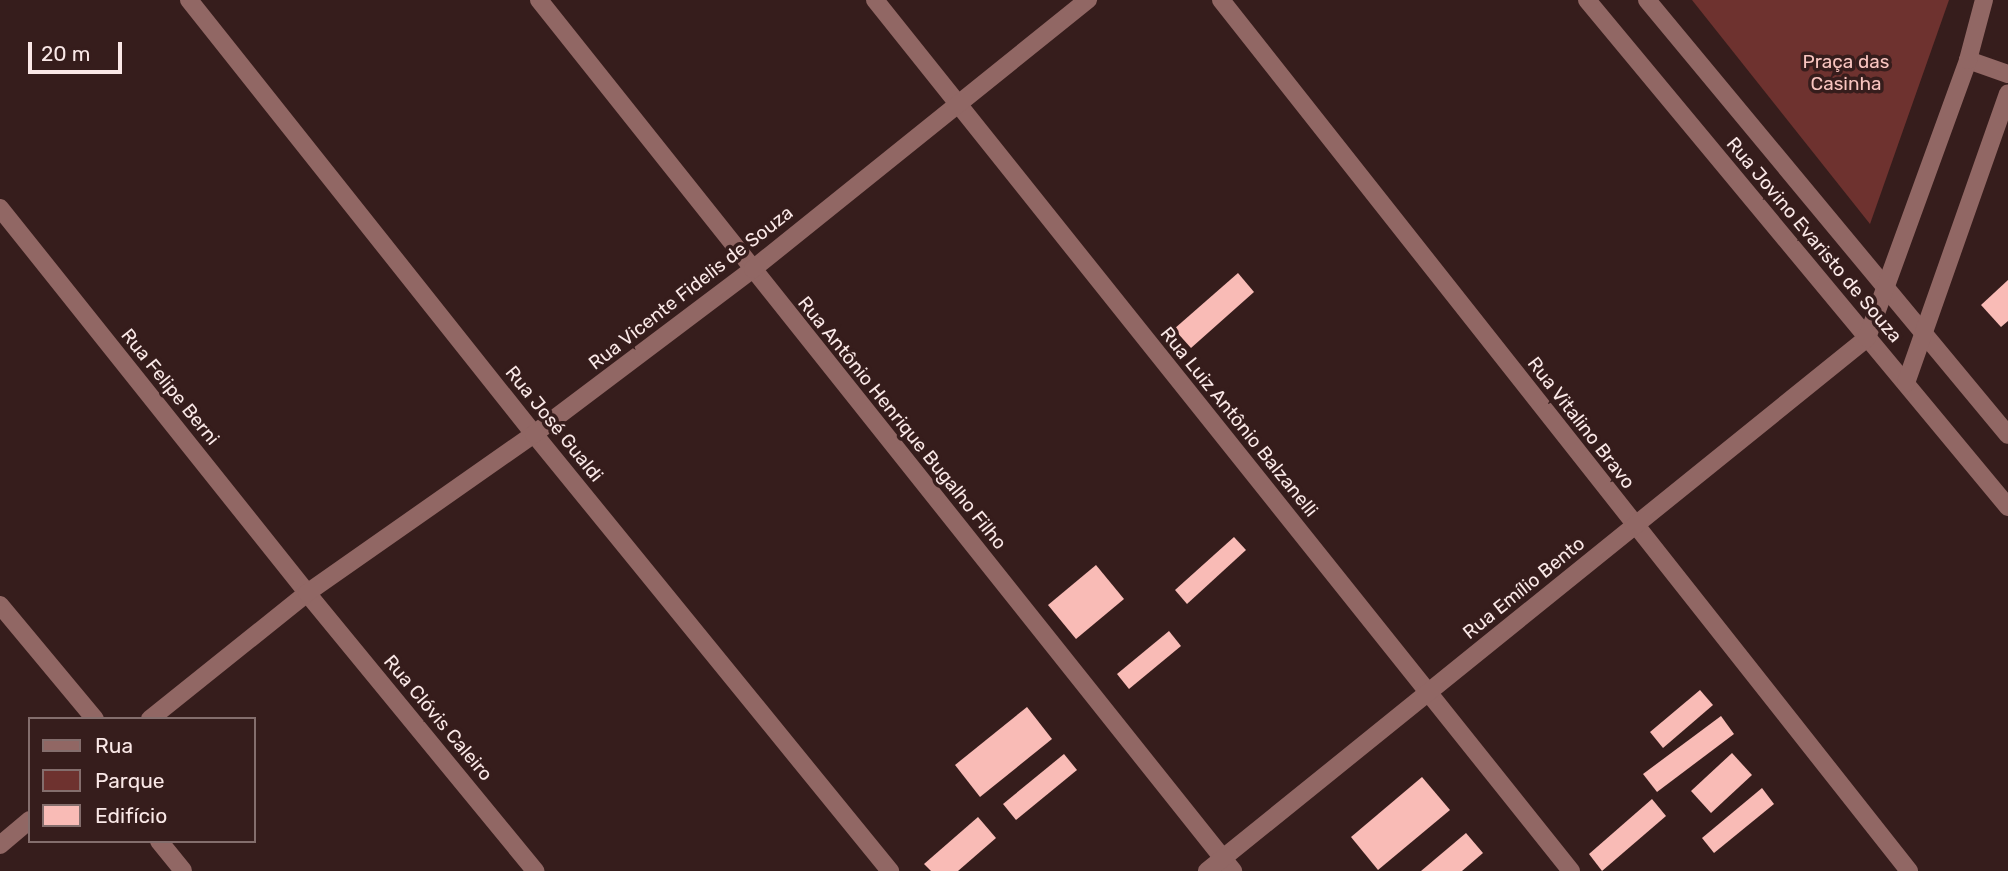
<!DOCTYPE html>
<html>
<head>
<meta charset="utf-8">
<style>
  body { margin:0 }
  #map { position:relative; width:2008px; height:871px; overflow:hidden; background:#361d1c; font-family:Rubik,sans-serif }
  div>[style] { position:absolute }
  .green>* { inset:0; background:#6e322f }
  .building>* { inset:0; background:#f9bbb6 }
  .minor>* { height:18px; margin:-9px; padding:0 9px; transform-origin:9px; border-radius:9px; background:#916764 }
  span { translate:-50% -50%; white-space:nowrap; text-align:center; line-height:1.15; -webkit-text-stroke:7px #361d1c; paint-order:stroke }
  .park-label { font-size:19px; color:#f8c4bf }
  .street-label { font-size:19px; color:#fae8e7 }
  .legend { position:absolute; left:28px; top:717px; width:228px; height:126px; box-sizing:border-box; background:#361d1c; border:2px solid #846e6d; margin:0; padding:9px 12px; list-style:none; font-size:21px; color:#fae8e7 }
  .legend li { display:flex; align-items:center; gap:14px; height:35px }
  .legend b { width:35px; border:2px solid #846e6d }
  .scale { position:absolute; left:28px; top:42px; width:94px; height:32px; box-sizing:border-box; border:4px solid #fae8e7; border-top:0; padding-left:9px; font-size:21px; line-height:24px; white-space:nowrap; color:#fae8e7; -webkit-text-stroke:5px #361d1c; paint-order:stroke }
</style>
</head>
<body>
<div id="map">
  <div class="green">
    <div style="clip-path:polygon(1692px 0,1949px 0,1870px 224px)"></div>
  </div>
  <div class="building">
    <div style="clip-path:polygon(1238px 273px,1254px 292px,1191px 348px,1174px 329px)"></div>
    <div style="clip-path:polygon(2008px 280px,2008px 321px,2001px 327px,1981px 305px)"></div>
    <div style="clip-path:polygon(1234px 537px,1246px 550px,1187px 604px,1175px 590px)"></div>
    <div style="clip-path:polygon(1096px 565px,1124px 599px,1076px 639px,1048px 605px)"></div>
    <div style="clip-path:polygon(1169px 631px,1181px 646px,1129px 689px,1117px 674px)"></div>
    <div style="clip-path:polygon(1700px 690px,1713px 705px,1663px 748px,1650px 732px)"></div>
    <div style="clip-path:polygon(1027px 707px,1052px 739px,980px 797px,955px 765px)"></div>
    <div style="clip-path:polygon(1721px 716px,1734px 734px,1657px 792px,1643px 774px)"></div>
    <div style="clip-path:polygon(1732px 753px,1752px 775px,1711px 813px,1691px 791px)"></div>
    <div style="clip-path:polygon(1064px 754px,1077px 770px,1016px 820px,1003px 804px)"></div>
    <div style="clip-path:polygon(1422px 777px,1450px 810px,1378px 870px,1351px 837px)"></div>
    <div style="clip-path:polygon(1762px 788px,1774px 804px,1714px 853px,1702px 838px)"></div>
    <div style="clip-path:polygon(1652px 799px,1666px 816px,1602px 871px,1589px 854px)"></div>
    <div style="clip-path:polygon(978px 817px,996px 838px,958px 871px,931px 871px,924px 864px)"></div>
    <div style="clip-path:polygon(1466px 833px,1483px 853px,1462px 871px,1421px 871px)"></div>
  </div>
  <div class="minor">
    <div style="left:189px;top:0;width:554px;rotate:51.52deg"></div>
    <div style="left:534px;top:434px;width:564px;rotate:50.83deg"></div>
    <div style="left:539px;top:0;width:1114px;rotate:51.45deg"></div>
    <div style="left:875px;top:0;width:1115px;rotate:51.37deg"></div>
    <div style="left:1221px;top:0;width:1110px;rotate:51.69deg"></div>
    <div style="left:1587px;top:0;width:659px;rotate:50.29deg"></div>
    <div style="left:1647px;top:0;width:565px;rotate:50.31deg"></div>
    <div style="left:1968px;top:60px;width:42px;rotate:19.3deg"></div>
    <div style="left:0;top:208px;width:492px;rotate:51.4deg"></div>
    <div style="left:307px;top:593px;width:360px;rotate:50.6deg"></div>
    <div style="left:1906px;top:383px;width:307px;rotate:-70.6deg"></div>
    <div style="left:0;top:605px;width:148px;rotate:50.2deg"></div>
    <div style="left:150px;top:719px;width:201px;rotate:-38.7deg"></div>
    <div style="left:307px;top:593px;width:277px;rotate:-35deg"></div>
    <div style="left:534px;top:434px;width:274px;rotate:-37deg"></div>
    <div style="left:753px;top:269px;width:430px;rotate:-38.8deg"></div>
    <div style="left:159px;top:841px;width:38px;rotate:51deg"></div>
    <div style="left:0;top:845px;width:39px;rotate:-40deg"></div>
    <div style="left:1207px;top:871px;width:848px;rotate:-38.92deg"></div>
    <div style="left:1867px;top:338px;width:296px;rotate:-70deg"></div>
    <div style="left:1968px;top:60px;width:62px;rotate:-75.1deg"></div>
  </div>
  <div class="park-label">
    <span style="left:1846px;top:73px">Praça das<br>Casinha</span>
  </div>
  <div class="street-label">
    <span style="left:1814px;top:240px;rotate:50deg">Rua Jovino Evaristo de Souza</span>
    <span style="left:691px;top:288px;rotate:-38deg">Rua Vicente Fidelis de Souza</span>
    <span style="left:170px;top:387px;rotate:51deg">Rua Felipe Berni</span>
    <span style="left:1239px;top:422px;rotate:51deg">Rua Luiz Antônio Balzanelli</span>
    <span style="left:902px;top:423px;rotate:51deg">Rua Antônio Henrique Bugalho Filho</span>
    <span style="left:1581px;top:423px;rotate:52deg">Rua Vitalino Bravo</span>
    <span style="left:554px;top:424px;rotate:51deg">Rua José Gualdi</span>
    <span style="left:1524px;top:588px;rotate:-39deg">Rua Emílio Bento</span>
    <span style="left:438px;top:718px;rotate:50deg">Rua Clóvis Caleiro</span>
  </div>
  <ul class="legend">
  <li><b style="height:9px;background:#916764"></b>Rua</li>
  <li><b style="height:19px;background:#6e322f"></b>Parque</li>
  <li><b style="height:19px;background:#f9bbb6"></b>Edifício</li>
  </ul>
  <div class="scale">20 m</div>
</div>
</body>
</html>
